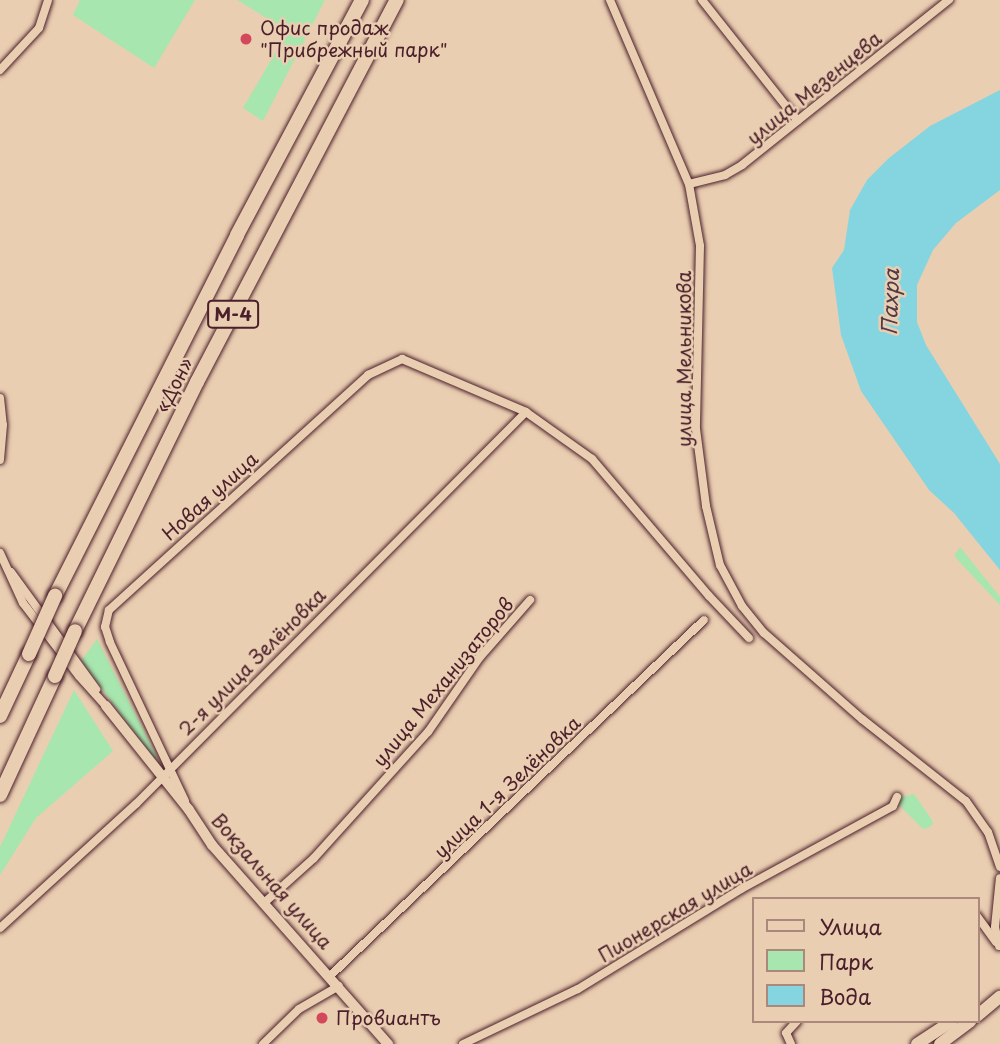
<!DOCTYPE html>
<html>
<head>
<meta charset="utf-8">
<style>
  body { margin:0 }
  #map { position:relative; width:1000px; height:1044px; overflow:hidden; background:#eaceb1; font-family:"Playpen Sans",sans-serif }
  div>[style] { position:absolute }
  .green>* { inset:0; background:#a7e6ae }
  .water>* { inset:0; background:#84d5df }
  .roads { filter:drop-shadow(0 0 2px #4a1f2b) drop-shadow(0 0 2px #4a1f2b) }
  .street>* { height:8px; margin:-4px; padding:0 4px; transform-origin:4px; border-radius:4px; background:#eaceb1 }
  .secondary>* { height:10px; margin:-5px; padding:0 5px; transform-origin:5px; border-radius:5px; background:#eaceb1 }
  .primary>* { height:12px; margin:-6px; padding:0 6px; transform-origin:6px; border-radius:6px; background:#eaceb1 }
  .highway>* { height:14px; margin:-7px; padding:0 7px; transform-origin:7px; border-radius:7px; background:#eaceb1 }
  .bridges { filter:drop-shadow(0 0 2px #4a1f2b) drop-shadow(0 0 2px #4a1f2b) }
  .highway-bridge>* { height:14px; margin:-7px; padding:0 7px; transform-origin:7px; border-radius:7px; background:#eaceb1 }
  .dots>* { width:19px; height:19px; translate:-50% -50%; box-sizing:border-box; border:4px solid #eaceb1; border-radius:50% }
  span { translate:-50% -50%; white-space:nowrap; text-align:center; line-height:1.15; -webkit-text-stroke:5px #eaceb1; paint-order:stroke }
  .shield-label span { padding:2px 5px; background:#eaceb1; border:2px solid; border-radius:5px; -webkit-text-stroke-width:0 }
  .shield-label { font-size:18px; color:#4a1f2b; font-weight:700 }
  .poi-label { font-size:19px; color:#4a1f2b }
  .left { translate:0 -50%; text-align:left }
  .street-label { font-size:19px; color:#4a1f2b }
  .water-label { font-size:21px; color:#533a46; font-style:italic }
  .legend { position:absolute; left:752px; top:897px; width:228px; height:126px; box-sizing:border-box; background:#eaceb1; border:2px solid #aa887b; margin:0; padding:9px 12px; list-style:none; font-size:21px; color:#4a1f2b }
  .legend li { display:flex; align-items:center; gap:14px; height:35px }
  .legend b { width:35px; border:2px solid #aa887b }
</style>
</head>
<body>
<div id="map">
  <div class="green">
    <div style="clip-path:polygon(80px 0,195px 0,154px 68px,73px 15px)"></div>
    <div style="clip-path:polygon(237px 0,325px 0,263px 121px,243px 108px,288px 31px)"></div>
    <div style="clip-path:polygon(960px 547px,1000px 597px,1000px 605px,954px 556px)"></div>
    <div style="clip-path:polygon(97px 639px,157px 757px,154px 759px,81px 661px)"></div>
    <div style="clip-path:polygon(74px 690px,113px 751px,36px 818px,0 875px,0 847px)"></div>
    <div style="clip-path:polygon(914px 794px,932px 820px,933px 824px,928px 828px,923px 829px,898px 804px,901px 797px)"></div>
  </div>
  <div class="water">
    <div style="clip-path:polygon(1000px 90px,1000px 190px,956px 223px,933px 250px,917px 285px,917px 322px,926px 345px,1000px 464px,1000px 570px,954px 513px,929px 490px,861px 391px,841px 335px,832px 268px,844px 250px,850px 210px,867px 180px,889px 158px,930px 126px)"></div>
  </div>
  <div class="roads">
    <div class="street">
      <div style="left:610px;top:0;width:200px;rotate:66.8deg"></div>
      <div style="left:689px;top:184px;width:63px;rotate:79.9deg"></div>
      <div style="left:700px;top:246px;width:183px;rotate:91.3deg"></div>
      <div style="left:696px;top:429px;width:78px;rotate:82.6deg"></div>
      <div style="left:706px;top:506px;width:61px;rotate:76.7deg"></div>
      <div style="left:720px;top:565px;width:47px;rotate:61.8deg"></div>
      <div style="left:742px;top:606px;width:35px;rotate:51deg"></div>
      <div style="left:764px;top:633px;width:130px;rotate:41.3deg"></div>
      <div style="left:862px;top:719px;width:132px;rotate:38.3deg"></div>
      <div style="left:966px;top:801px;width:38px;rotate:55deg"></div>
      <div style="left:988px;top:832px;width:37px;rotate:71deg"></div>
      <div style="left:702px;top:0;width:154px;rotate:51.6deg"></div>
      <div style="left:0;top:70px;width:57px;rotate:-47.1deg"></div>
      <div style="left:39px;top:28px;width:29px;rotate:-72deg"></div>
      <div style="left:689px;top:184px;width:37px;rotate:-14deg"></div>
      <div style="left:725px;top:175px;width:20px;rotate:-30deg"></div>
      <div style="left:742px;top:165px;width:265px;rotate:-38.6deg"></div>
      <div style="left:0;top:398px;width:27px;rotate:84deg"></div>
      <div style="left:3px;top:425px;width:35px;rotate:95deg"></div>
      <div style="left:0;top:553px;width:55px;rotate:65.3deg"></div>
      <div style="left:23px;top:603px;width:92px;rotate:52.5deg"></div>
      <div style="left:79px;top:676px;width:40px;rotate:48deg"></div>
      <div style="left:11px;top:572px;width:145px;rotate:54deg"></div>
      <div style="left:185px;top:801px;width:176px;rotate:-115.3deg"></div>
      <div style="left:110px;top:642px;width:16px;rotate:-108deg"></div>
      <div style="left:105px;top:627px;width:17px;rotate:-77deg"></div>
      <div style="left:109px;top:610px;width:350px;rotate:-42.2deg"></div>
      <div style="left:368px;top:375px;width:38px;rotate:-25deg"></div>
      <div style="left:402px;top:359px;width:135px;rotate:23.1deg"></div>
      <div style="left:526px;top:412px;width:81px;rotate:35.5deg"></div>
      <div style="left:592px;top:459px;width:180px;rotate:49.5deg"></div>
      <div style="left:709px;top:596px;width:58px;rotate:46.4deg"></div>
      <div style="left:264px;top:903px;width:67px;rotate:-42deg"></div>
      <div style="left:314px;top:858px;width:170px;rotate:-47.9deg"></div>
      <div style="left:428px;top:732px;width:91px;rotate:-55.3deg"></div>
      <div style="left:480px;top:657px;width:76px;rotate:-48.7deg"></div>
      <div style="left:977px;top:916px;width:32px;rotate:54deg"></div>
      <div style="left:0;top:928px;width:184px;rotate:-42.4deg"></div>
      <div style="left:136px;top:804px;width:549px;rotate:-45.15deg"></div>
      <div style="left:999px;top:946px;width:19px;rotate:-102deg"></div>
      <div style="left:995px;top:927px;width:49px;rotate:-84.2deg"></div>
      <div style="left:330px;top:976px;width:516px;rotate:-43.59deg"></div>
      <div style="left:263px;top:1044px;width:50px;rotate:-44.2deg"></div>
      <div style="left:299px;top:1009px;width:46px;rotate:-29.9deg"></div>
      <div style="left:463px;top:1044px;width:127px;rotate:-25.6deg"></div>
      <div style="left:578px;top:989px;width:191px;rotate:-31.5deg"></div>
      <div style="left:741px;top:889px;width:173px;rotate:-28.6deg"></div>
      <div style="left:893px;top:806px;width:10px;rotate:-66deg"></div>
      <div style="left:791px;top:1044px;width:12px;rotate:-114deg"></div>
      <div style="left:786px;top:1033px;width:16px;rotate:-47deg"></div>
    </div>
    <div class="secondary">
      <div style="left:106px;top:706px;width:133px;rotate:51.4deg"></div>
      <div style="left:189px;top:810px;width:42px;rotate:56.7deg"></div>
      <div style="left:212px;top:845px;width:266px;rotate:48.5deg"></div>
    </div>
    <div class="primary">
      <div style="left:977px;top:1016px;width:30px;rotate:-40deg"></div>
      <div style="left:917px;top:1044px;width:42px;rotate:-33.3deg"></div>
      <div style="left:940px;top:1044px;width:38px;rotate:-37deg"></div>
    </div>
    <div class="highway">
      <div style="left:55px;top:596px;width:404px;rotate:-63.2deg"></div>
      <div style="left:237px;top:235px;width:266px;rotate:-62deg"></div>
      <div style="left:75px;top:631px;width:277px;rotate:-63.9deg"></div>
      <div style="left:197px;top:382px;width:431px;rotate:-62.4deg"></div>
      <div style="left:0;top:716px;width:68px;rotate:-64.9deg"></div>
      <div style="left:0;top:795px;width:131px;rotate:-65.2deg"></div>
    </div>
  </div>
  <div class="bridges">
    <div class="highway-bridge">
      <div style="left:29px;top:654px;width:64px;rotate:-65.9deg"></div>
      <div style="left:55px;top:676px;width:49px;rotate:-66deg"></div>
    </div>
  </div>
  <div class="dots">
    <div style="left:246px;top:39px;background:#d1495b"></div>
    <div style="left:322px;top:1018px;background:#d1495b"></div>
  </div>
  <div class="shield-label">
    <span style="left:233px;top:314px">М-4</span>
  </div>
  <div class="poi-label">
    <span class="left" style="left:260px;top:39px">Офис продаж<br>"Прибрежный парк"</span>
    <span class="left" style="left:336px;top:1018px">Провиантъ</span>
  </div>
  <div class="street-label">
    <span style="left:814px;top:88px;rotate:-39deg">улица Мезенцева</span>
    <span style="left:684px;top:359px;rotate:-90deg">улица Мельникова</span>
    <span style="left:174px;top:385px;rotate:-63deg">«Дон»</span>
    <span style="left:210px;top:496px;rotate:-42deg">Новая улица</span>
    <span style="left:252px;top:662px;rotate:-45deg">2-я улица Зелёновка</span>
    <span style="left:443px;top:682px;rotate:-51deg">улица Механизаторов</span>
    <span style="left:507px;top:787px;rotate:-44deg">улица 1-я Зелёновка</span>
    <span style="left:272px;top:881px;rotate:49deg">Вокзальная улица</span>
    <span style="left:675px;top:912px;rotate:-31deg">Пионерская улица</span>
  </div>
  <div class="water-label">
    <span style="left:889px;top:302px;rotate:-88deg">Пахра</span>
  </div>
  <ul class="legend">
  <li><b style="height:9px;background:#eaceb1"></b>Улица</li>
  <li><b style="height:19px;background:#a7e6ae"></b>Парк</li>
  <li><b style="height:19px;background:#84d5df"></b>Вода</li>
  </ul>
</div>
</body>
</html>
